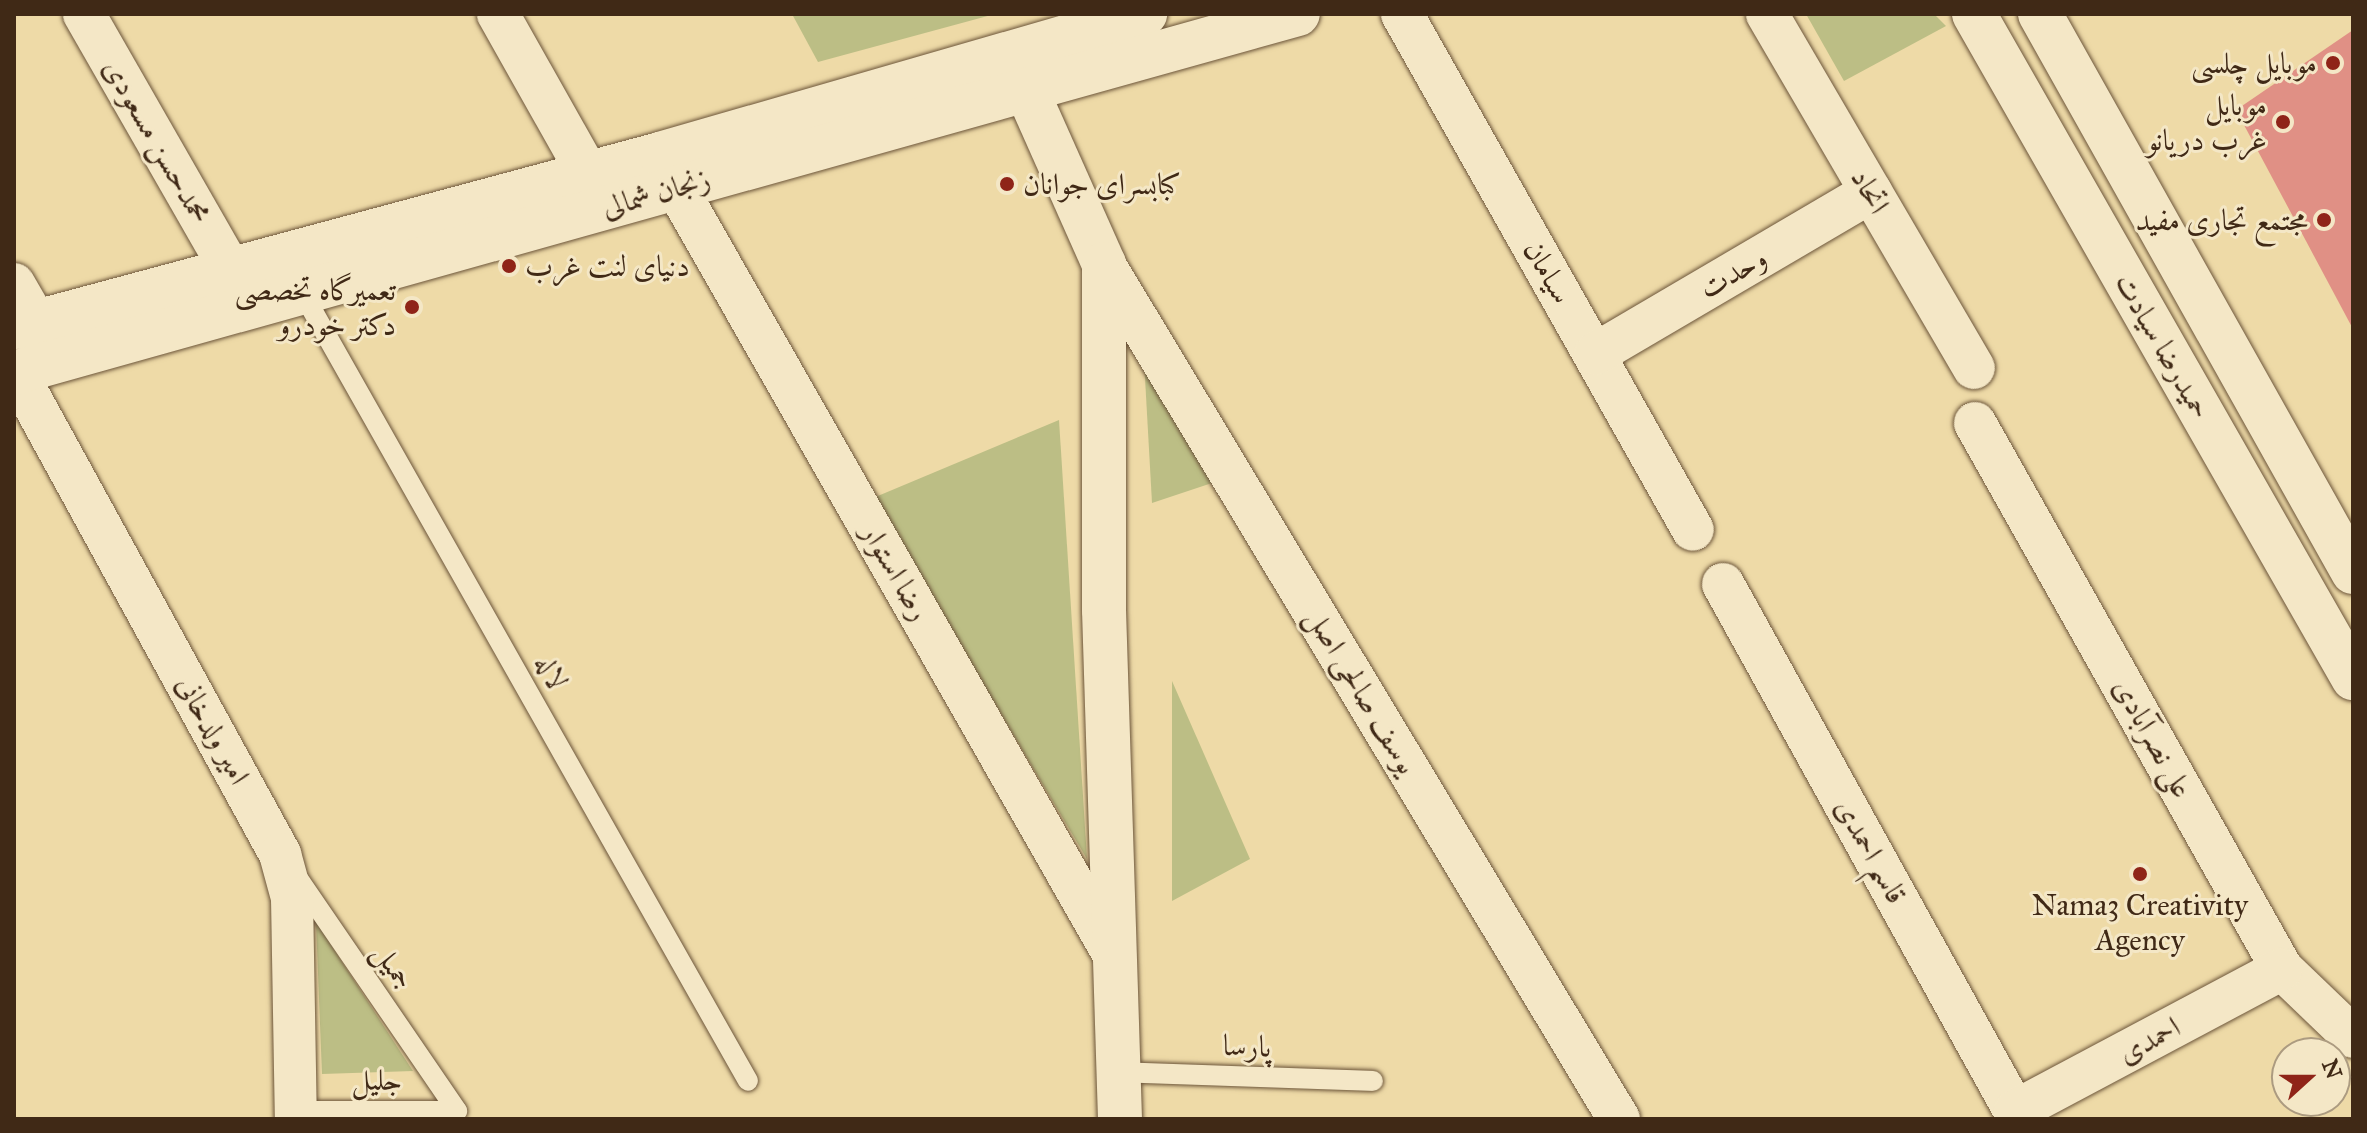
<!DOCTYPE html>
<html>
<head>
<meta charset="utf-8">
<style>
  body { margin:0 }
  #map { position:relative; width:2367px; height:1133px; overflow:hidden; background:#eedaa7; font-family:"IM FELL Great Primer",Amiri,serif }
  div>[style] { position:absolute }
  .green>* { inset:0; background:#bcbe85 }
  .building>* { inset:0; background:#e09085 }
  .roads { filter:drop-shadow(0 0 2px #6c553a) drop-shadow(0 0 2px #6c553a) }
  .lane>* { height:20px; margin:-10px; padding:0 10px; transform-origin:10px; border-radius:10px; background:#f4e7c6 }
  .street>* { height:42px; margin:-21px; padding:0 21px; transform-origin:21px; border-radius:21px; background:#f4e7c6 }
  .secondary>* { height:44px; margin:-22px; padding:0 22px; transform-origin:22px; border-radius:22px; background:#f4e7c6 }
  .dots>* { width:22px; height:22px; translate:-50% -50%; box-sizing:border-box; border:4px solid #f4e7c6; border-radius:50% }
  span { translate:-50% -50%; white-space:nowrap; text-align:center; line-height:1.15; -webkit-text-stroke:6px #f4e7c6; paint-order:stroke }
  .poi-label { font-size:30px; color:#402916 }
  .right { translate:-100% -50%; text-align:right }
  .left { translate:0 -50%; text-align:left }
  .street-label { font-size:30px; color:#402916 }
  .frame { position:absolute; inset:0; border:16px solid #402916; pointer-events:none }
  .north { position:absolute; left:2271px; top:1037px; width:80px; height:80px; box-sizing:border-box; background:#f4e7c6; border:2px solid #ac9b80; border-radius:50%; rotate:69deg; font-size:22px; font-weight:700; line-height:32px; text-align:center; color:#402916 }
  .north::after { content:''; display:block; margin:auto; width:28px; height:36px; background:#8f2418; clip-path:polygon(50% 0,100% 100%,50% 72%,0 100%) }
</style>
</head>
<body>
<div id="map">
  <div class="green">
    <div style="clip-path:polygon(792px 14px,995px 14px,818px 62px)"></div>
    <div style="clip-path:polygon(1806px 14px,1934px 14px,1946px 26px,1844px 81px)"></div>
    <div style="clip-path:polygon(1144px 360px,1221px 480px,1152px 503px)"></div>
    <div style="clip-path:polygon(1059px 420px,1087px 859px,873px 498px)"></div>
    <div style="clip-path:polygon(1172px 681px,1250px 859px,1172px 901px)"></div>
    <div style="clip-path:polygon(316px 922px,413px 1071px,322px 1074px)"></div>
  </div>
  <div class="building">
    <div style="clip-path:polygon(2353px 30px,2353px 329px,2236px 110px)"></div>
  </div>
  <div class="roads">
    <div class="lane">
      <div style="left:302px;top:292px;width:906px;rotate:60.52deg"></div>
      <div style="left:299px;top:880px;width:280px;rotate:55.6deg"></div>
      <div style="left:1118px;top:1072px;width:255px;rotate:2deg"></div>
      <div style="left:296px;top:1111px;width:161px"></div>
    </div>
    <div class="street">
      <div style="left:84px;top:14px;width:294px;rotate:60.2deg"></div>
      <div style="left:498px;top:14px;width:184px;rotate:60.6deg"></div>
      <div style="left:1402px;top:14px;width:592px;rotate:60.58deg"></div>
      <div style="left:1767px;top:14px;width:410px;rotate:59.7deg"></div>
      <div style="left:676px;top:187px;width:886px;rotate:60.31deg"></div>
      <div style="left:1104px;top:264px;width:998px;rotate:58.94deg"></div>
      <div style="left:14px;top:284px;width:44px;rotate:59.9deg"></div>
      <div style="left:1595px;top:354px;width:320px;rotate:-30.4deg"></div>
      <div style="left:16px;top:372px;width:550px;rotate:61.29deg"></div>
      <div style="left:280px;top:854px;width:46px;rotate:74.7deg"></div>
      <div style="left:292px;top:898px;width:221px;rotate:89deg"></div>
      <div style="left:1975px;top:423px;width:626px;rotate:60.65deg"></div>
      <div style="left:2282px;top:969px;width:98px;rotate:43.8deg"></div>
      <div style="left:1723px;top:584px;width:611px;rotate:61.05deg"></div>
      <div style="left:2015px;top:1111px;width:302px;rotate:-28deg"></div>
    </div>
    <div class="secondary">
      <div style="left:1974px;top:14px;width:765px;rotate:60.28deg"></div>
      <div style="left:2040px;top:14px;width:640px;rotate:60.71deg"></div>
      <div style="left:1026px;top:89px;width:192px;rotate:66deg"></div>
      <div style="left:1104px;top:264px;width:346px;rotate:90deg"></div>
      <div style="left:1104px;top:610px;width:509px;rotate:88.2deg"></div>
      <div style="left:14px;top:328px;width:669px;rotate:-15.07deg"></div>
      <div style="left:660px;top:154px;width:505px;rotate:-16.1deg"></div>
      <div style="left:14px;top:373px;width:1333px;rotate:-15.62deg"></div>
    </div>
  </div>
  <div class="dots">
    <div style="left:2333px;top:63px;background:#8f2418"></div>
    <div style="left:2283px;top:122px;background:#8f2418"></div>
    <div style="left:1007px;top:184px;background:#8f2418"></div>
    <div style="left:2324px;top:220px;background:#8f2418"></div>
    <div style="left:509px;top:266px;background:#8f2418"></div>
    <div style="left:412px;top:307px;background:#8f2418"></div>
    <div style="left:2140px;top:874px;background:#8f2418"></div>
  </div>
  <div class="poi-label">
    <span class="right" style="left:2317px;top:63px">موبایل چلسی</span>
    <span class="right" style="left:2267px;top:122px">موبایل<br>غرب دریانو</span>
    <span class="left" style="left:1023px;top:184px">کبابسرای جوانان</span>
    <span class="right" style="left:2308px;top:220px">مجتمع تجاری مفید</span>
    <span class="left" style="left:525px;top:266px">دنیای لنت غرب</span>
    <span class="right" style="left:396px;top:307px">تعمیرگاه تخصصی<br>دکتر خودرو</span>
    <span style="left:2140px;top:922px">Nama3 Creativity<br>Agency</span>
  </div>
  <div class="street-label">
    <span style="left:157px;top:141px;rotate:60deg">محمدحسن مسعودی</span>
    <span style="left:1870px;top:191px;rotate:60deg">اتحاد</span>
    <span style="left:656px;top:193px;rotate:-16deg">زنجان شمالی</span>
    <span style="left:1548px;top:272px;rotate:60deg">سیامان</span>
    <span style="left:1733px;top:273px;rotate:-30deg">وحدت</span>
    <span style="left:2163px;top:346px;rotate:60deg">حمیدرضا سیادت</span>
    <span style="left:896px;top:572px;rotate:60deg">رضا استوار</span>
    <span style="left:551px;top:672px;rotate:60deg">لاله</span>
    <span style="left:1362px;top:691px;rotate:59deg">یوسف صالحی اصل</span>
    <span style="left:213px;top:730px;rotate:61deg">امیر ولدخانی</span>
    <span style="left:2153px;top:738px;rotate:61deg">علی نصرآبادی</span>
    <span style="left:1871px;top:851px;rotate:61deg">قاسم احمدی</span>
    <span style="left:394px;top:966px;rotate:56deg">جمیل</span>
    <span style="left:2149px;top:1040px;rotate:-28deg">احمدی</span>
    <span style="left:1247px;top:1046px;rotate:2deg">پارسا</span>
    <span style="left:377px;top:1080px;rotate:1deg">جلیل</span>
  </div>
  <div class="frame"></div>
  <div class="north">N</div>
</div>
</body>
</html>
